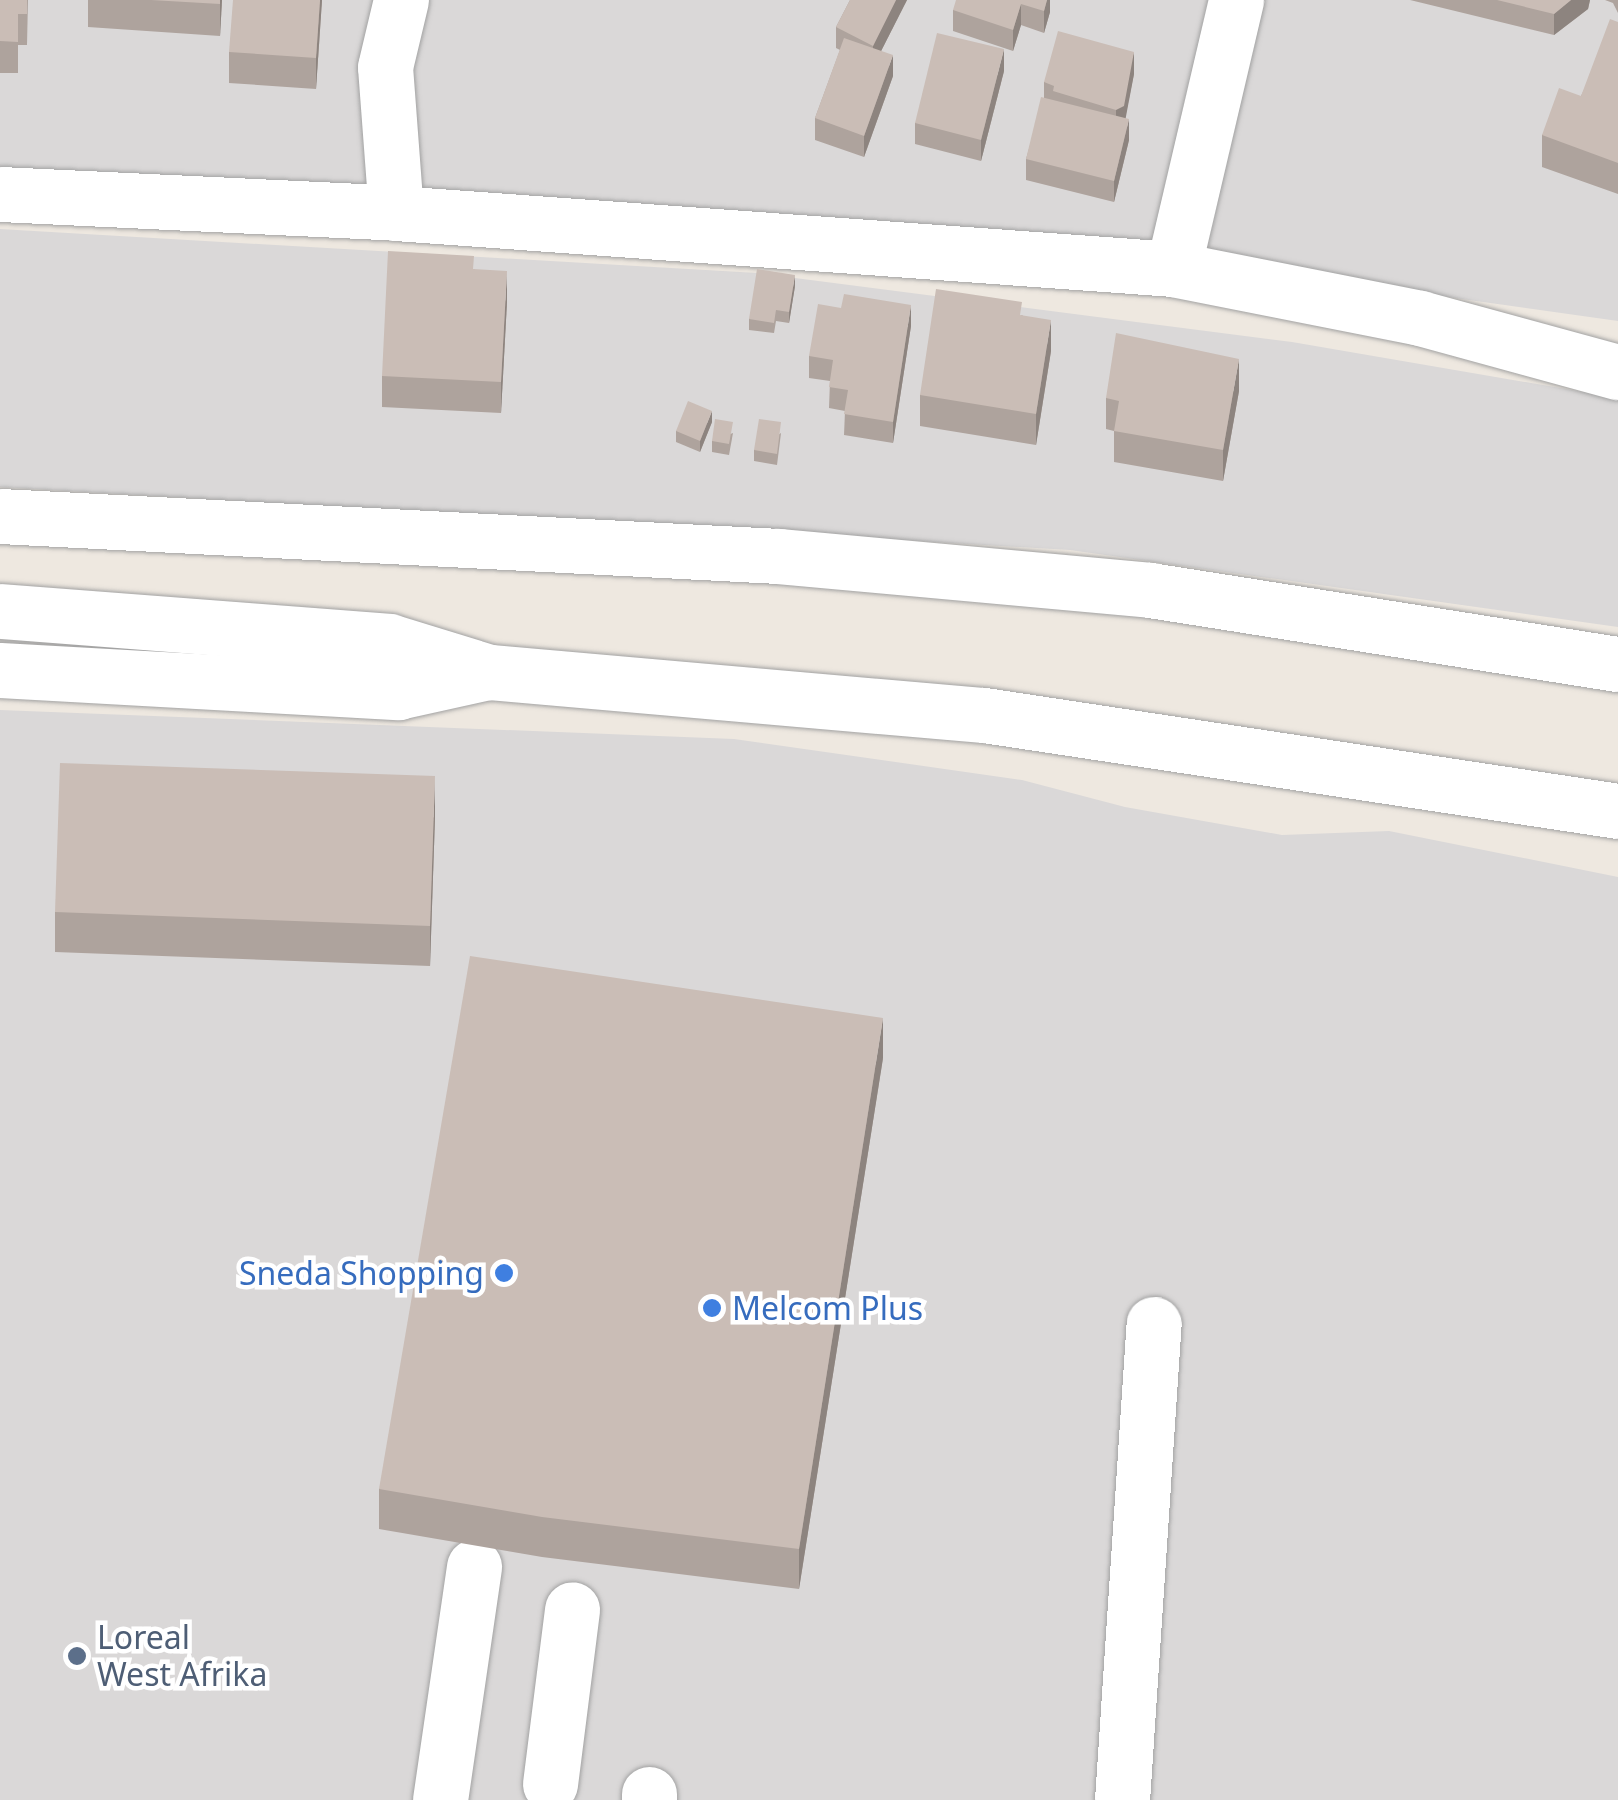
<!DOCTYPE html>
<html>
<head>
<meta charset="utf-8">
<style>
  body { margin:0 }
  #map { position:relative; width:1618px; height:1800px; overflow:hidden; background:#eee8e0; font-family:"Noto Sans",sans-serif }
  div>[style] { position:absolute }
  .residential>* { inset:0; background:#dad8d8 }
  .roads { filter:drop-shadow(0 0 2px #a2a2a2) drop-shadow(0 0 2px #a2a2a2) }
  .minor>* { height:55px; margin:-27.5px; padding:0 27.5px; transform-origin:27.5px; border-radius:27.5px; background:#fff }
  .wall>* { inset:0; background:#aea39d }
  .shaded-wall>* { inset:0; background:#8d847f }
  .building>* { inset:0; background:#cabdb6 }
  .dots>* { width:28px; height:28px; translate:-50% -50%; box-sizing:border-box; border:5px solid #fff; border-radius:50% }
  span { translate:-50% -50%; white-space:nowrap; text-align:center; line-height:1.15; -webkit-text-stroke:9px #fff; paint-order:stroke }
  .shop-label { font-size:32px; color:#366cbe }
  .right { translate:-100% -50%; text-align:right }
  .left { translate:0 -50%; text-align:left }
  .service-label { font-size:32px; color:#4e5e75 }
</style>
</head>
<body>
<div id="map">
  <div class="residential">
    <div style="clip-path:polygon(0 0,1618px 0,1618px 321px,1185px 260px,0 176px)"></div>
    <div style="clip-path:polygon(0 229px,757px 273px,1292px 342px,1601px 395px,1618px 400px,1618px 627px,1070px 550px,0 487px)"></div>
    <div style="clip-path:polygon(0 710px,734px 739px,1022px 780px,1125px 807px,1282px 835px,1389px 831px,1618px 877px,1618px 1800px,0 1800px)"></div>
  </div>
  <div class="roads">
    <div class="minor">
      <div style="left:0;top:194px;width:396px;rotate:2.7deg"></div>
      <div style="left:396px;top:213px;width:779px;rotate:4.12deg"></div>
      <div style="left:1173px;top:269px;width:252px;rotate:11.2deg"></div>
      <div style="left:1420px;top:318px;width:205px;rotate:15.3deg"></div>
      <div style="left:396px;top:213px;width:146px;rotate:-94.3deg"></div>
      <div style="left:385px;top:67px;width:69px;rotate:-76.6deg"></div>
      <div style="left:1173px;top:269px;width:276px;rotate:-76.8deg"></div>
      <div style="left:0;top:516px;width:779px;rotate:2.94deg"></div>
      <div style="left:778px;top:556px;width:374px;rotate:5.2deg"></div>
      <div style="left:1150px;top:590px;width:474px;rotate:9deg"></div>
      <div style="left:0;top:611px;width:390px;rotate:4.4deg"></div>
      <div style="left:389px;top:641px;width:106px;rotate:17.1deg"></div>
      <div style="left:490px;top:672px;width:496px;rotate:5deg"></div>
      <div style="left:984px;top:715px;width:641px;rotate:8.61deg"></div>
      <div style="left:0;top:670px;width:399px;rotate:3.2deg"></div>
      <div style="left:398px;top:692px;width:88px;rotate:-12.5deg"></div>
      <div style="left:550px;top:1784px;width:176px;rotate:-82.8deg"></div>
      <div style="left:440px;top:1800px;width:236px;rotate:-81.7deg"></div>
      <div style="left:649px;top:1800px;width:6px;rotate:-90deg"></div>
      <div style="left:1122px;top:1800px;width:477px;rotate:-86.2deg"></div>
    </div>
  </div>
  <div class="wall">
    <div style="clip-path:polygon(0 0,28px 0,27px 45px,18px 45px,18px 73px,0 73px)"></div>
    <div style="clip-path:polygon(88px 0,222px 0,220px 36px,88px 27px)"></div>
    <div style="clip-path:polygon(322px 0,316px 89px,229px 83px,229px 52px)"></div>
    <div style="clip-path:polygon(850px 0,907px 0,881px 51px,893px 76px,864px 157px,815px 140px,815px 118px,840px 50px,836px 48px,836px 27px)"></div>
    <div style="clip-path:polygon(1050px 0,1050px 12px,1044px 33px,1021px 25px,1013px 51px,953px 31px,953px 10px)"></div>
    <div style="clip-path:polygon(1410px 0,1590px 0,1588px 9px,1554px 35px)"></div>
    <div style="clip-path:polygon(1605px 0,1618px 0,1618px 13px,1613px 3px)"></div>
    <div style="clip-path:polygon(1618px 22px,1618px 194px,1542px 167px,1542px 135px,1581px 96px)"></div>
    <div style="clip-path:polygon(1004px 71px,981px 161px,915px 144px,915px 123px)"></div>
    <div style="clip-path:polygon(1134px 74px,1125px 118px,1129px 140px,1114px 202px,1026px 180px,1026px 159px,1044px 98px,1044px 82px)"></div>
    <div style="clip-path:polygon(474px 269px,507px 302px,501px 413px,382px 407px,382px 376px)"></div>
    <div style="clip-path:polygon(795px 286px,789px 323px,776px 321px,774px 333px,749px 330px,749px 319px)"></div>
    <div style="clip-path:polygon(1022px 315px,1051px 351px,1036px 445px,920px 426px,920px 395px)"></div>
    <div style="clip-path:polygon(911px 326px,893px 443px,844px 435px,845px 411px,829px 408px,830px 381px,809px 378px,809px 356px)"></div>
    <div style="clip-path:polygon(1239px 391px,1223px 481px,1114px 462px,1114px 431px,1106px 429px,1106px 398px)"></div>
    <div style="clip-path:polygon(712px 422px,700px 452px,676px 442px,676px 431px)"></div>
    <div style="clip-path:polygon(733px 433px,729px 455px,712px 452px,712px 441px)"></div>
    <div style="clip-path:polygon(781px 433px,777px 465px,754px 461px,754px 450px)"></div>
    <div style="clip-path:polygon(435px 817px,430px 966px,55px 952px,55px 912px)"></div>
    <div style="clip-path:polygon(883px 1058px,799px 1589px,542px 1557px,379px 1529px,379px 1489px)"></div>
  </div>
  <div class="shaded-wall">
    <div style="clip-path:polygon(220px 0,222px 0,220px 36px)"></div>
    <div style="clip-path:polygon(320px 0,322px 0,316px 89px,316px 58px)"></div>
    <div style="clip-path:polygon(896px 0,907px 0,873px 67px,873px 46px)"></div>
    <div style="clip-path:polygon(1047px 0,1050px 0,1050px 12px,1044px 33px,1044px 11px)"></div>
    <div style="clip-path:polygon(1571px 0,1590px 0,1588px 9px,1554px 35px,1554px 14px)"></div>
    <div style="clip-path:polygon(1021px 4px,1021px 25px,1013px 51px,1013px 30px)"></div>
    <div style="clip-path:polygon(1004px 49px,1004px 71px,981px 161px,981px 140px)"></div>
    <div style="clip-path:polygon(1134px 52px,1134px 74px,1124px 127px,1116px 131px,1116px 110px)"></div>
    <div style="clip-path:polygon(893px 55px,893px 76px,864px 157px,864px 136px)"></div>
    <div style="clip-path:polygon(1129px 119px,1129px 140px,1114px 202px,1114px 181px)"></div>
    <div style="clip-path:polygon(507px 271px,507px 302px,501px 413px,501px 382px)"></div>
    <div style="clip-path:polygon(795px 275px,795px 286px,789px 323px,789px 312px)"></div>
    <div style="clip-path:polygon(911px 305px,911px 326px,893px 443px,893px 422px)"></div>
    <div style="clip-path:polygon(1051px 320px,1051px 351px,1036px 445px,1036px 414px)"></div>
    <div style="clip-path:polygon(1239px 359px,1239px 391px,1223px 481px,1223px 450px)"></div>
    <div style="clip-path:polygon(712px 411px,712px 422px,700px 452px,700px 441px)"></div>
    <div style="clip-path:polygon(435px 776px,435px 817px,430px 966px,430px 926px)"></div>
    <div style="clip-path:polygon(883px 1018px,883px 1058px,799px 1589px,799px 1549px)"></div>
  </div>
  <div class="building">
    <div style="clip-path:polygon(0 0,27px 0,27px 14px,18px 14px,18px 42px,0 41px)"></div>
    <div style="clip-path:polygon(151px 0,220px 0,220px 4px)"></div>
    <div style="clip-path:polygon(233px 0,320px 0,316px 58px,229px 52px)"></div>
    <div style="clip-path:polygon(850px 0,896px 0,873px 46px,836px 27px)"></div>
    <div style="clip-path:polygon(956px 0,1047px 0,1044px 11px,1021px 4px,1013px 30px,953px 10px)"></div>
    <div style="clip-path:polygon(1497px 0,1571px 0,1554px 14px)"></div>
    <div style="clip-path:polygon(1610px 19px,1618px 22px,1618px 163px,1542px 135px,1559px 88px,1581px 96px)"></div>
    <div style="clip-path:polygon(1058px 31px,1134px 52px,1124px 106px,1116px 110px,1053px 91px,1054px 86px,1044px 82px)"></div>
    <div style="clip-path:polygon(937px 33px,1004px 49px,981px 140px,915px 123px)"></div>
    <div style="clip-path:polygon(844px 38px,893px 55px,864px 136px,815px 118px)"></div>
    <div style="clip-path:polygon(1041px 97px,1129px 119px,1114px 181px,1026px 159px)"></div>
    <div style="clip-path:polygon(388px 251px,474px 256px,473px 269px,507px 271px,501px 382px,382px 376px)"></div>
    <div style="clip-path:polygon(757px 269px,795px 275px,789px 312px,776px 310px,774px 323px,749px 319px)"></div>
    <div style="clip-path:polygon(936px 289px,1022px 302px,1020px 315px,1051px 320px,1036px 414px,920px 395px)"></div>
    <div style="clip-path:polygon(844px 294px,911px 305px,893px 422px,844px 414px,848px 390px,829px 387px,833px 360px,809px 356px,818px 304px,841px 308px)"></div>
    <div style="clip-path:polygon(1116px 333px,1239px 359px,1223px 450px,1114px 431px,1119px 401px,1106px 398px)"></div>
    <div style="clip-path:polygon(688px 401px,712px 411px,700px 441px,676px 431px)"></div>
    <div style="clip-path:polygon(715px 419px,733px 422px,729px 444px,712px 441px)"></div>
    <div style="clip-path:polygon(759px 419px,781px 422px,777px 454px,754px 450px)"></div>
    <div style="clip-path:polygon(60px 763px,435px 776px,430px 926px,55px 912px)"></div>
    <div style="clip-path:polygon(470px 956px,883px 1018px,799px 1549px,542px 1517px,379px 1489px)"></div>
  </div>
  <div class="dots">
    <div style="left:504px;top:1273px;background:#3f7fe0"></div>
    <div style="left:712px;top:1308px;background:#3f7fe0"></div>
    <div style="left:77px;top:1656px;background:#5c6f8a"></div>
  </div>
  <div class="shop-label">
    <span class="right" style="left:484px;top:1273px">Sneda Shopping</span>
    <span class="left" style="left:732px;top:1308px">Melcom Plus</span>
  </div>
  <div class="service-label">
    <span class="left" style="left:97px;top:1656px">Loreal<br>West Afrika</span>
  </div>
</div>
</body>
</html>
